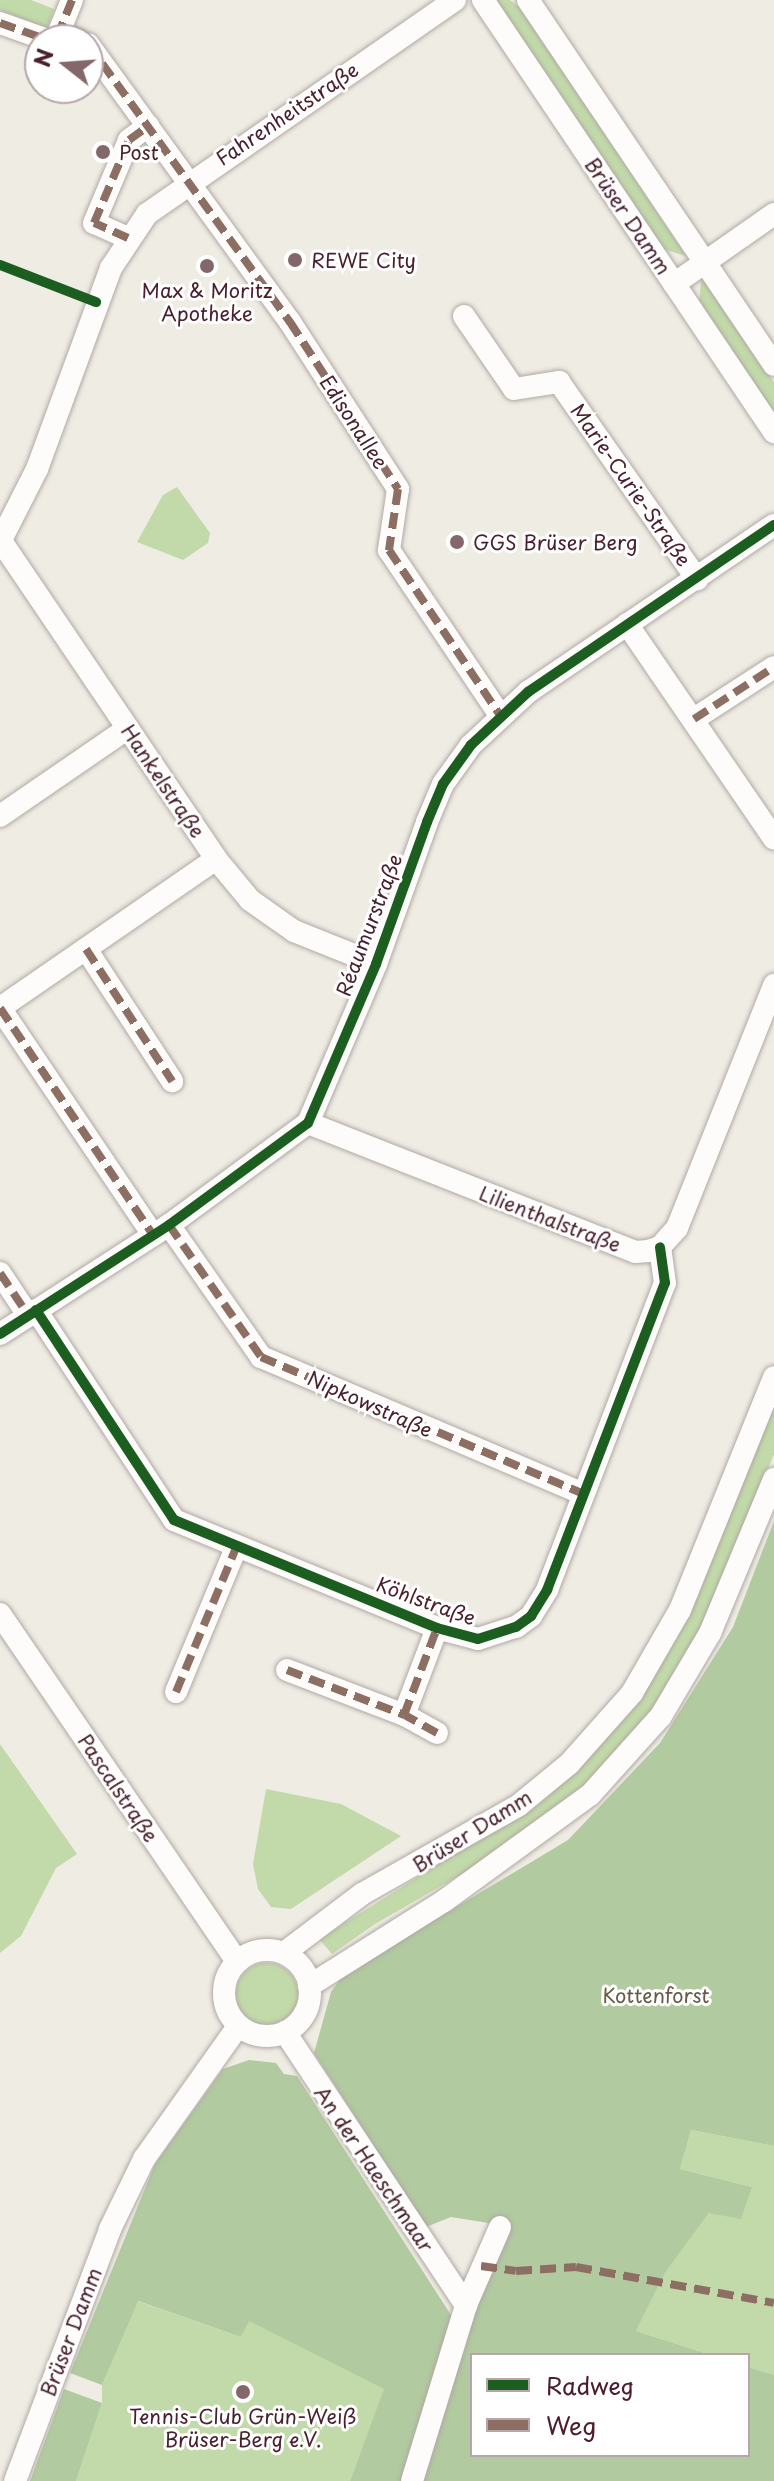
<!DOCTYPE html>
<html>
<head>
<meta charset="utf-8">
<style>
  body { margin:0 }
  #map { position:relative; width:774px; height:2481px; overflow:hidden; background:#efece3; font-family:"Playpen Sans",sans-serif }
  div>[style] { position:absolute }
  .green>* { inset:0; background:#c2daa9 }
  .round { border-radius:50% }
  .forest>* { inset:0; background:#b1caa0 }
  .roads { filter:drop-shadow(0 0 2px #b0a9a5) drop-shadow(0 0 2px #b0a9a5) }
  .minor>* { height:22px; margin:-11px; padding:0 11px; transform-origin:11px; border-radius:11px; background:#fdfcfb }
  .minor>.ring { margin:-11px; padding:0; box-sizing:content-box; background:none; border:22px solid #fdfcfb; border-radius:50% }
  .quiet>* { height:8px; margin-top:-4px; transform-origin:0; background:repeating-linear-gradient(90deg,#8d6e63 0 16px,transparent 0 24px) }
  .cycleway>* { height:10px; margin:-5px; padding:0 5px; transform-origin:5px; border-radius:5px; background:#1b5e20 }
  .dots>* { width:22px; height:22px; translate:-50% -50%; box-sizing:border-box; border:4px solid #fff; border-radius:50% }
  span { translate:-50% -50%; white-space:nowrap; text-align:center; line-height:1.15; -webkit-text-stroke:6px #fff; paint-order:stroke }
  .street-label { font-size:20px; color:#4a1f2b }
  .poi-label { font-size:20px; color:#4a1f2b }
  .left { translate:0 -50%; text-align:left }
  .park-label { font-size:20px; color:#675b46 }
  .legend { position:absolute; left:470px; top:2353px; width:280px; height:104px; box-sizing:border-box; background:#fff; border:2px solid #b7a5aa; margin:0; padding:10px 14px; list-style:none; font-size:24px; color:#4a1f2b }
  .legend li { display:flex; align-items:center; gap:16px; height:40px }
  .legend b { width:40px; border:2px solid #b7a5aa }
  .north { position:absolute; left:24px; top:24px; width:80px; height:80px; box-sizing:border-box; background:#fff; border:2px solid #b7a5aa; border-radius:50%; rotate:287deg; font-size:22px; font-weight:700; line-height:32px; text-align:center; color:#4a1f2b }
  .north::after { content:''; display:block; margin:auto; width:28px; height:36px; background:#84676b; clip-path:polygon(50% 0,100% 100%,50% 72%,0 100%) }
</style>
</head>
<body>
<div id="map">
  <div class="green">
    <div style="clip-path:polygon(0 0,31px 0,54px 9px,47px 29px,0 10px)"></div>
    <div style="clip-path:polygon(493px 0,510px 0,522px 9px,686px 256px,663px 249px)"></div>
    <div style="clip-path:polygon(701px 281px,708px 283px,774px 382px,774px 416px,699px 303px)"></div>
    <div style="clip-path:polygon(177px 487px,210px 533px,208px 543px,183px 560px,137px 542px,163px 495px)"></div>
    <div style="clip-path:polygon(774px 1405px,774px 1454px,724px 1581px,679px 1672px,644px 1723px,586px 1787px,503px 1850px,375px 1924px,332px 1954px,319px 1939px,541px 1800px,684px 1623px)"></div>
    <div style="clip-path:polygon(0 1744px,77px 1854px,56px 1868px,21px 1936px,0 1953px)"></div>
    <div style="clip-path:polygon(266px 1789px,341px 1804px,401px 1836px,291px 1909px,271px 1907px,258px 1889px,253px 1864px)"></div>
    <div class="round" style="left:236px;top:1963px;width:62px;height:62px"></div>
    <div style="clip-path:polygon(691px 2130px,774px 2146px,774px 2375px,748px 2367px,748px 2355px,711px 2355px,636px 2331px,665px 2273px,709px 2213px,752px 2187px,680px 2169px)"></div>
    <div style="clip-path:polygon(137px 2301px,241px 2337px,248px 2320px,385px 2389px,350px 2481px,76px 2481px,102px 2403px,102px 2385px)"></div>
  </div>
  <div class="forest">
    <div style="clip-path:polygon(774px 1521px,774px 2146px,691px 2130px,680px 2169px,752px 2187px,741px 2219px,709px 2213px,665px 2273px,636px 2331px,711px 2355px,472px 2355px,472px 2455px,748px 2455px,748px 2367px,774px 2375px,774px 2481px,350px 2481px,384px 2389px,249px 2321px,241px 2337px,138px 2301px,102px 2385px,70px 2373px,155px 2164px,223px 2069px,249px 2060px,276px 2063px,284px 2074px,297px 2076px,451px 2315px,469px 2321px,495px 2224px,451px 2217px,426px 2227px,314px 2053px,331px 1992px,344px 1974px,568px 1840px,660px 1743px,733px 1627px)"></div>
    <div style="clip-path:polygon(64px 2389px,102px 2403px,76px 2481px,30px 2481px)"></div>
  </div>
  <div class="roads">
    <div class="minor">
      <div style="left:72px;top:0;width:35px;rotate:112deg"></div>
      <div style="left:59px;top:32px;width:22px;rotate:22deg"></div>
      <div style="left:483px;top:0;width:521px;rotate:56.04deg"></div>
      <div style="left:528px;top:0;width:440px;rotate:56deg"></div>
      <div style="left:0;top:23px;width:51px;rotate:19.5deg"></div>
      <div style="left:88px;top:44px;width:344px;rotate:54deg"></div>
      <div style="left:290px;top:322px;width:199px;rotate:57.1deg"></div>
      <div style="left:398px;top:489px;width:62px;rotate:98.4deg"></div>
      <div style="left:389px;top:550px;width:199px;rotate:56.1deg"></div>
      <div style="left:128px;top:238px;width:37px;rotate:-156deg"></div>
      <div style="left:94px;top:223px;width:90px;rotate:-67.1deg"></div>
      <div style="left:129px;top:140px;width:24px;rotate:-36deg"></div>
      <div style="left:674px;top:284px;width:122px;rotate:-35deg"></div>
      <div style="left:464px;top:316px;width:88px;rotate:55.6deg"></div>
      <div style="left:514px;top:389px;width:46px;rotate:-8.8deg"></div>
      <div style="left:559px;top:382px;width:241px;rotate:55deg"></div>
      <div style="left:1px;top:541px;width:384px;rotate:55.9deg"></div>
      <div style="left:216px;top:859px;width:53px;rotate:50.3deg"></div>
      <div style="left:250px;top:900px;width:54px;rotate:35.2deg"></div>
      <div style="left:294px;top:931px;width:88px;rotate:21.9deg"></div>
      <div style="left:0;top:542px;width:82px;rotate:-63.1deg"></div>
      <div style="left:37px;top:469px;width:214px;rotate:-69.8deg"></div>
      <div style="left:111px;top:268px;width:65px;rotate:-56.3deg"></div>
      <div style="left:147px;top:214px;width:375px;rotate:-34.8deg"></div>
      <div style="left:627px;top:624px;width:260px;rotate:55.6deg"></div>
      <div style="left:694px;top:719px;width:95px;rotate:-33deg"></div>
      <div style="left:0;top:816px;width:155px;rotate:-34.5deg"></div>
      <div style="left:86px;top:949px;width:158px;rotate:56.9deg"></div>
      <div style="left:0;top:1008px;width:274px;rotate:56deg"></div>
      <div style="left:0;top:1008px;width:262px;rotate:-34.6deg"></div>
      <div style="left:308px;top:1123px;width:352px;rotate:21.5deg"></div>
      <div style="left:635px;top:1252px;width:13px;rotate:-4deg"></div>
      <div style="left:648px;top:1251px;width:13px;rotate:-18deg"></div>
      <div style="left:660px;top:1247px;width:25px;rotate:-48deg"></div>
      <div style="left:677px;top:1228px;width:262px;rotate:-68.2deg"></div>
      <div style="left:169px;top:1225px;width:161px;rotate:55.1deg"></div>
      <div style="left:261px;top:1357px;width:350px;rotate:23deg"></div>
      <div style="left:0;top:1273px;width:50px;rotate:56.3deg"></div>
      <div style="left:36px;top:1310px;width:251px;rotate:56.7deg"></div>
      <div style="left:174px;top:1520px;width:284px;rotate:22.3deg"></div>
      <div style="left:437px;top:1628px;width:42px;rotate:15deg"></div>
      <div style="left:478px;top:1639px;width:40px;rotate:-18deg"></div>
      <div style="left:516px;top:1627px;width:19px;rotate:-36deg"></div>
      <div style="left:531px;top:1616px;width:31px;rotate:-58deg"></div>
      <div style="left:547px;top:1590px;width:329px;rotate:-69deg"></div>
      <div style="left:665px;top:1283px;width:36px;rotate:-98deg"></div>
      <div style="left:0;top:1334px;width:201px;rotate:-32.8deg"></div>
      <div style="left:169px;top:1225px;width:172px;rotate:-36.3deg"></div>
      <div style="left:308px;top:1123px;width:173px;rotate:-66.8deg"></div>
      <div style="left:376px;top:964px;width:151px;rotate:-70.2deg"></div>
      <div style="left:427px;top:822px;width:41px;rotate:-67.2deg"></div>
      <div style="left:443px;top:784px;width:48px;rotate:-54.3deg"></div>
      <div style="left:471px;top:745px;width:78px;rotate:-42.9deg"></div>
      <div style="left:528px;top:692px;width:297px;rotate:-34.2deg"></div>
      <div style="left:0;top:1614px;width:421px;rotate:55.7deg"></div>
      <div style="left:287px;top:1670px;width:125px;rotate:21deg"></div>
      <div style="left:176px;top:1692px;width:156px;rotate:-67.4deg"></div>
      <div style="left:437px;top:1733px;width:38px;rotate:-151deg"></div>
      <div style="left:404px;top:1715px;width:93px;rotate:-69.2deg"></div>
      <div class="ring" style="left:224px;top:1950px;width:64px;height:64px"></div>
      <div style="left:284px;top:1953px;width:98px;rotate:-37.1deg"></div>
      <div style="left:362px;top:1894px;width:180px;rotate:-29.5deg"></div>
      <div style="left:519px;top:1805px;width:65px;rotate:-39.4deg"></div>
      <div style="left:569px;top:1764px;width:95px;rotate:-48.4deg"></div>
      <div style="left:632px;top:1693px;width:96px;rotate:-60deg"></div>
      <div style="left:680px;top:1610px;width:251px;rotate:-68deg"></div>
      <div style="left:309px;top:1986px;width:160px;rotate:-32.2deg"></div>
      <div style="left:444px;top:1901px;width:180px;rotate:-36deg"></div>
      <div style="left:590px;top:1795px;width:106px;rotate:-48.1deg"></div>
      <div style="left:661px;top:1716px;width:96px;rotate:-59.4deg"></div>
      <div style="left:710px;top:1633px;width:167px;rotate:-67.4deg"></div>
      <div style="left:285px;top:2032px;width:328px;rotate:56.5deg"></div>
      <div style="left:15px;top:2481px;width:269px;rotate:-69.3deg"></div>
      <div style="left:110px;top:2229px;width:78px;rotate:-64.1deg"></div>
      <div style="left:144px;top:2159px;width:163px;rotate:-54.7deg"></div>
      <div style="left:412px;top:2481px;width:184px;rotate:-72.9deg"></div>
      <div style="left:466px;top:2305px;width:85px;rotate:-66.4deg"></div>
    </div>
  </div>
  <div class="quiet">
    <div style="left:72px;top:0;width:35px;rotate:112deg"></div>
    <div style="left:59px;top:32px;width:22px;rotate:22deg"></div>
    <div style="left:0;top:23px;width:51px;rotate:19.5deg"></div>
    <div style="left:88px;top:44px;width:344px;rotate:54deg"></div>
    <div style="left:290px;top:322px;width:199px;rotate:57.1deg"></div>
    <div style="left:398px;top:489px;width:62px;rotate:98.4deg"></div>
    <div style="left:389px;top:550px;width:199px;rotate:56.1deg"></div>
    <div style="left:128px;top:238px;width:37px;rotate:-156deg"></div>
    <div style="left:94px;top:223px;width:90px;rotate:-67.1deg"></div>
    <div style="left:129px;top:140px;width:24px;rotate:-36deg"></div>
    <div style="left:694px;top:719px;width:95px;rotate:-33deg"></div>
    <div style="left:86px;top:949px;width:158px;rotate:56.9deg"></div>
    <div style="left:0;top:1008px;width:274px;rotate:56deg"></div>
    <div style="left:169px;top:1225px;width:161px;rotate:55.1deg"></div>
    <div style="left:261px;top:1357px;width:350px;rotate:23deg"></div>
    <div style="left:0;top:1273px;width:50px;rotate:56.3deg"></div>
    <div style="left:287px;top:1670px;width:125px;rotate:21deg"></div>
    <div style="left:176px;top:1692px;width:156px;rotate:-67.4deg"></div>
    <div style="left:437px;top:1733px;width:38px;rotate:-151deg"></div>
    <div style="left:404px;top:1715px;width:93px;rotate:-69.2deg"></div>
    <div style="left:481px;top:2266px;width:35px;rotate:8deg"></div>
    <div style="left:516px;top:2271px;width:60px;rotate:-3.8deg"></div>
    <div style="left:576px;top:2267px;width:201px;rotate:10.3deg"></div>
  </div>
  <div class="cycleway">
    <div style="left:0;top:265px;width:103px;rotate:21.1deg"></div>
    <div style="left:36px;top:1310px;width:251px;rotate:56.7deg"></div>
    <div style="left:174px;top:1520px;width:284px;rotate:22.3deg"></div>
    <div style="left:437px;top:1628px;width:42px;rotate:15deg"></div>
    <div style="left:478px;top:1639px;width:40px;rotate:-18deg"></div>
    <div style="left:516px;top:1627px;width:19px;rotate:-36deg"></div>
    <div style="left:531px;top:1616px;width:31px;rotate:-58deg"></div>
    <div style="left:547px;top:1590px;width:329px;rotate:-69deg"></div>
    <div style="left:665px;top:1283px;width:36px;rotate:-98deg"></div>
    <div style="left:0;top:1334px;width:201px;rotate:-32.8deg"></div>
    <div style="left:169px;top:1225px;width:172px;rotate:-36.3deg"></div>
    <div style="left:308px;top:1123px;width:173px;rotate:-66.8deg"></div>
    <div style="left:376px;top:964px;width:151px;rotate:-70.2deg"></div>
    <div style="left:427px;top:822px;width:41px;rotate:-67.2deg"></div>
    <div style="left:443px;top:784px;width:48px;rotate:-54.3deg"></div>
    <div style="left:471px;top:745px;width:78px;rotate:-42.9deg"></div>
    <div style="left:528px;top:692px;width:297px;rotate:-34.2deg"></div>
  </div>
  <div class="dots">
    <div style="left:103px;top:152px;background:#84676b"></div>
    <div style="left:295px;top:260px;background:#84676b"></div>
    <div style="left:207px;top:266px;background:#84676b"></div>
    <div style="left:457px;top:542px;background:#84676b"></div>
    <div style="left:243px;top:2392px;background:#84676b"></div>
  </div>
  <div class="street-label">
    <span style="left:287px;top:114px;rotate:-34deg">Fahrenheitstraße</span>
    <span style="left:628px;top:216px;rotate:56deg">Brüser Damm</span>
    <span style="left:354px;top:422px;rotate:57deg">Edisonallee</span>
    <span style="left:631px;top:485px;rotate:55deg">Marie-Curie-Straße</span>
    <span style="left:163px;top:781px;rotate:56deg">Hankelstraße</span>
    <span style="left:369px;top:925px;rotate:-69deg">Réaumurstraße</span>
    <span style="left:550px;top:1219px;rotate:21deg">Lilienthalstraße</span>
    <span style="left:370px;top:1404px;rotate:24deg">Nipkowstraße</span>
    <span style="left:426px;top:1601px;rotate:20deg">Köhlstraße</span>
    <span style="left:118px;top:1788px;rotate:56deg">Pascalstraße</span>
    <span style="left:472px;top:1831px;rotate:-32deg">Brüser Damm</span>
    <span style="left:374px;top:2169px;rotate:56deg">An der Haeschmaar</span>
    <span style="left:71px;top:2332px;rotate:-69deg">Brüser Damm</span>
  </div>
  <div class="poi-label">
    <span class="left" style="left:119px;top:152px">Post</span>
    <span class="left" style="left:311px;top:260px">REWE City</span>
    <span style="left:207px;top:302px">Max &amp; Moritz<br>Apotheke</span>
    <span class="left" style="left:473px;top:542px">GGS Brüser Berg</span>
    <span style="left:243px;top:2428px">Tennis-Club Grün-Weiß<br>Brüser-Berg e.V.</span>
  </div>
  <div class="park-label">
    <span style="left:656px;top:1995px">Kottenforst</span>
  </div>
  <ul class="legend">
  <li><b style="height:10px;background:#1b5e20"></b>Radweg</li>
  <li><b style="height:10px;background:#8d6e63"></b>Weg</li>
  </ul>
  <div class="north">N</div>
</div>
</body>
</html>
